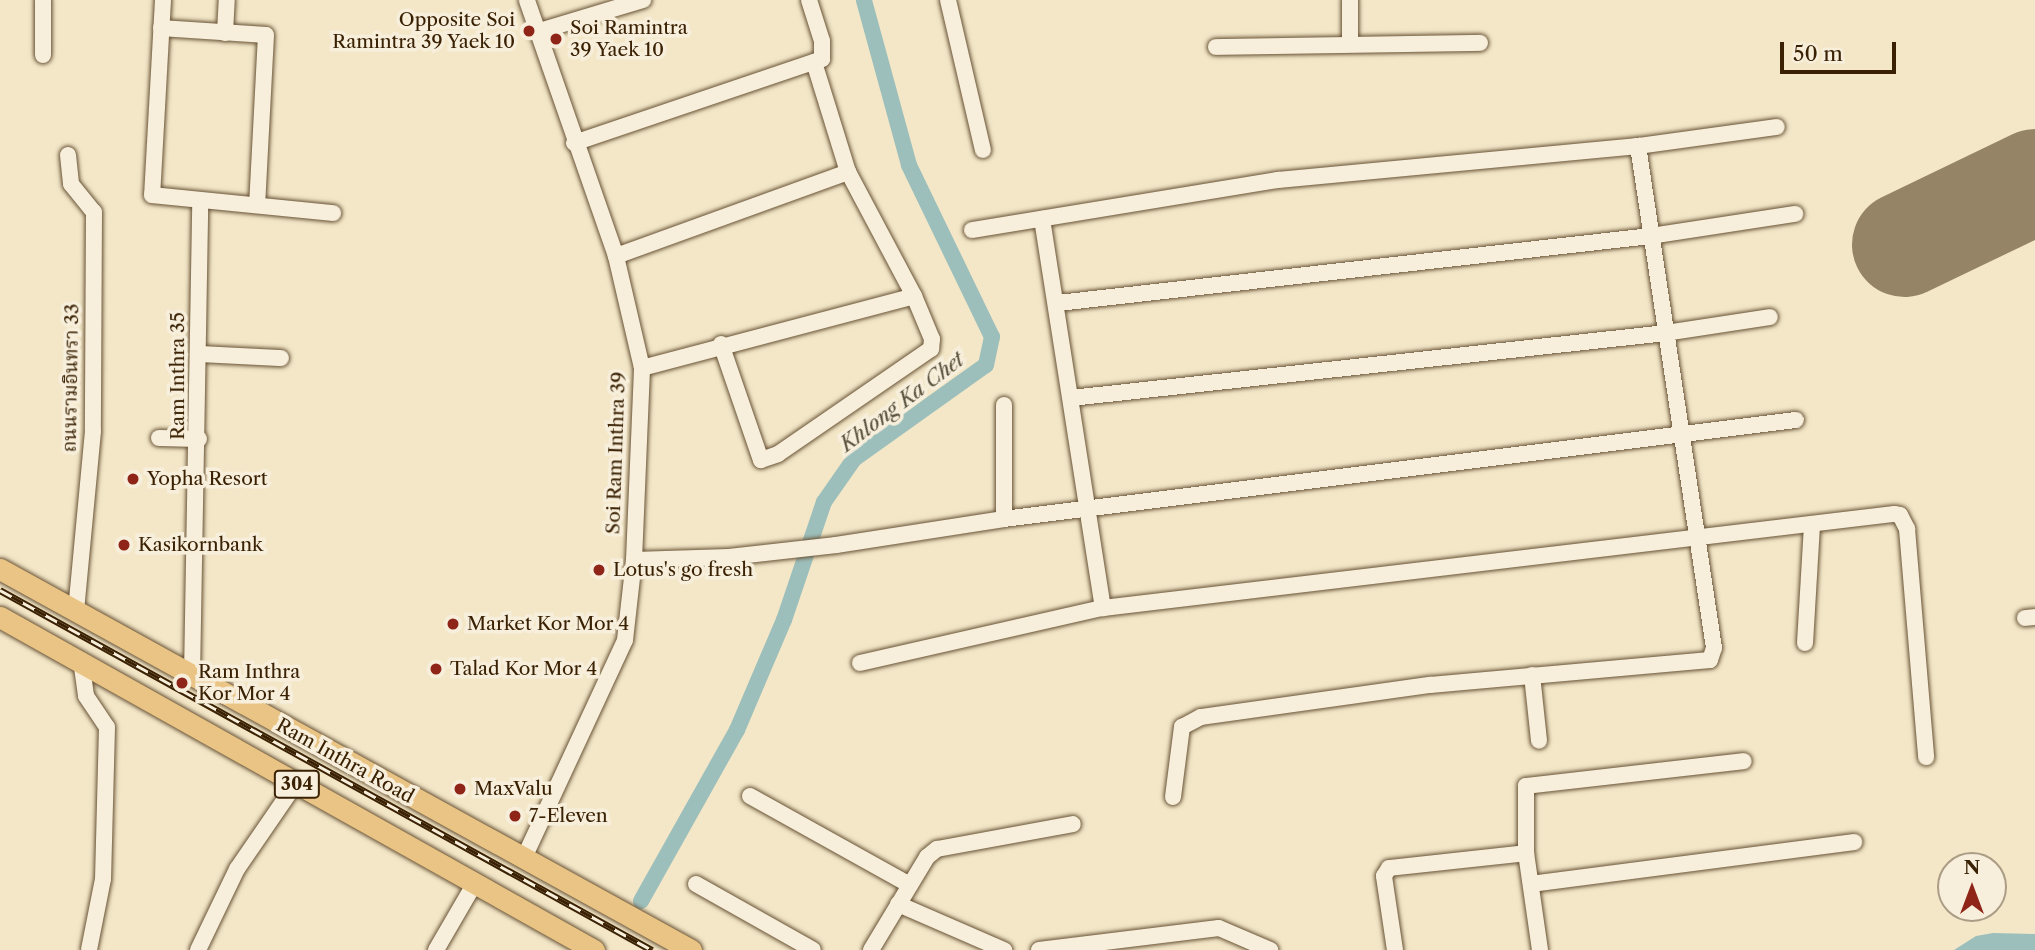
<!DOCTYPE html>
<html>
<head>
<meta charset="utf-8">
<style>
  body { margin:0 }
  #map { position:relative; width:2035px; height:950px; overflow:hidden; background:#f3e7c8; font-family:"Libre Caslon Text","Noto Serif Thai",serif }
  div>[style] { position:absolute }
  .water>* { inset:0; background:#9dbfbb }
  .canal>* { height:16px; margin:-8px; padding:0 8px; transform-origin:8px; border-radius:8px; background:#9dbfbb }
  .runway>* { height:105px; margin:-52.5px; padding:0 52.5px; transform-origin:52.5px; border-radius:52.5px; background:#968466 }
  .roads { filter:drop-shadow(0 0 2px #685235) drop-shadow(0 0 2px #685235) }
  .minor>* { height:16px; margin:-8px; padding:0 8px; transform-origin:8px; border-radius:8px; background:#f7efdb }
  .major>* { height:21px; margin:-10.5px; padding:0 10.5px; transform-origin:10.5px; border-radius:10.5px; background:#eac484 }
  .rail>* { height:7px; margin-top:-3.5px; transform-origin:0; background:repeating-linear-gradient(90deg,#f7efdb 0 13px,#3a2104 0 26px); box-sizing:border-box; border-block:2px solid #3a2104 }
  .dots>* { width:19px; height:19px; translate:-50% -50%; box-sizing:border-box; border:4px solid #f7efdb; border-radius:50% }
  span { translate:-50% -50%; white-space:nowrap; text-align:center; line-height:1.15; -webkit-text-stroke:7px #f7efdb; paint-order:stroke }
  .shield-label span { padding:2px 5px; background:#f7efdb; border:2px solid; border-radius:5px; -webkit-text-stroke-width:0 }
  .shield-label { font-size:18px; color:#3a2104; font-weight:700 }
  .poi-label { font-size:19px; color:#3a2104 }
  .right { translate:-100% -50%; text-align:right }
  .left { translate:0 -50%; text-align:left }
  .street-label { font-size:19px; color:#3a2104 }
  .water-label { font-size:21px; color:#58503b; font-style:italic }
  .north { position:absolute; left:1937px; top:852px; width:70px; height:70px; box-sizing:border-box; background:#f7efdb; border:2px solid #ab9d85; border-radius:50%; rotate:0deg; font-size:19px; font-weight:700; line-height:28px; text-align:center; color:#3a2104 }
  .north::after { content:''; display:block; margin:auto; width:24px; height:32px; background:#8f2418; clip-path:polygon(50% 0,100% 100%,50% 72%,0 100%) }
  .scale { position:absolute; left:1780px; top:42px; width:116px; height:32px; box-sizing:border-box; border:4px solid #3a2104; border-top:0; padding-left:9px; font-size:21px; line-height:24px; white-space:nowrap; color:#3a2104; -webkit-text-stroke:5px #f7efdb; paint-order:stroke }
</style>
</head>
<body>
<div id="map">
  <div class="water">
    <div style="clip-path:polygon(1993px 933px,2035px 934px,2035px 950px,1954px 950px,1976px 936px)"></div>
  </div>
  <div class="canal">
    <div style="left:641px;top:901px;width:196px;rotate:-60.7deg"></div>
    <div style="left:737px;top:730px;width:120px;rotate:-66.9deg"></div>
    <div style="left:784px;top:620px;width:125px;rotate:-71.3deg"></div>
    <div style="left:824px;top:502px;width:52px;rotate:-55.1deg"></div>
    <div style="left:854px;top:459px;width:162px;rotate:-35.5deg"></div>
    <div style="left:986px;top:365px;width:29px;rotate:-78deg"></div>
    <div style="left:992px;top:337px;width:191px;rotate:-115.8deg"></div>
    <div style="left:909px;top:165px;width:171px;rotate:-105.3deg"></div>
  </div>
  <div class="runway">
    <div style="left:1904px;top:244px;width:145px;rotate:-25.7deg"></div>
  </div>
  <div class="roads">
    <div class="minor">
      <div style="left:163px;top:0;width:195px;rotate:93.2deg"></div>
      <div style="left:152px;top:195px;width:182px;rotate:5.7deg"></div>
      <div style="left:948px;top:0;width:154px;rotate:76.9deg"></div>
      <div style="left:161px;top:28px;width:105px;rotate:3.8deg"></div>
      <div style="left:266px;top:35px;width:170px;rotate:93deg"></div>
      <div style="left:536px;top:32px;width:112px;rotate:-16.7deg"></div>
      <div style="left:225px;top:33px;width:33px;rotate:-87deg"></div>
      <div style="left:1350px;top:44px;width:44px;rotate:-90deg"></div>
      <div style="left:1216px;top:47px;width:264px;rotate:-0.9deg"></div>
      <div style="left:43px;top:55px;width:55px;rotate:-90deg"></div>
      <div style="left:574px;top:143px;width:262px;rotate:-18.7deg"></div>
      <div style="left:822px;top:59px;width:18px;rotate:-90deg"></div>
      <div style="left:822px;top:41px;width:43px;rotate:-107.6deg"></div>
      <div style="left:68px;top:155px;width:29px;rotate:84deg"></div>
      <div style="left:71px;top:184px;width:36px;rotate:51deg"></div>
      <div style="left:94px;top:212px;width:219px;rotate:90.3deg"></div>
      <div style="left:93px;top:431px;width:181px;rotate:95.4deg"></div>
      <div style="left:1042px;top:219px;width:394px;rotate:81.1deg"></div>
      <div style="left:972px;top:230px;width:310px;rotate:-9.3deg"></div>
      <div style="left:1278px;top:180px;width:362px;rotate:-5.4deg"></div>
      <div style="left:1638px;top:146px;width:140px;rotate:-7.8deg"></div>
      <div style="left:616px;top:256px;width:247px;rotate:-19.9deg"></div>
      <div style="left:1058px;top:303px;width:597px;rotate:-6.45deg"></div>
      <div style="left:1651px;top:236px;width:146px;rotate:-8.7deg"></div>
      <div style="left:721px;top:344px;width:123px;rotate:71deg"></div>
      <div style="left:761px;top:460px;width:18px;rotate:-19deg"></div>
      <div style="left:778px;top:454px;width:186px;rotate:-34.5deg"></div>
      <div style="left:931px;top:349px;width:10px;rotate:-84deg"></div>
      <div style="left:932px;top:339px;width:47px;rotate:-112.7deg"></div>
      <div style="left:914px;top:296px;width:140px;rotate:-118deg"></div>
      <div style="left:848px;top:172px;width:115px;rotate:-107.2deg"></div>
      <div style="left:198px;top:354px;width:83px;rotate:2.8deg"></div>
      <div style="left:642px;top:368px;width:281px;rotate:-14.8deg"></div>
      <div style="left:1071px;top:398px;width:599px;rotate:-6.23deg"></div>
      <div style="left:1666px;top:333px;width:105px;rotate:-8.7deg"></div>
      <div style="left:1004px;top:405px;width:114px;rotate:90deg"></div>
      <div style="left:159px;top:438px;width:40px;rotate:1.4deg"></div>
      <div style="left:634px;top:560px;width:95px;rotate:-1.8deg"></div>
      <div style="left:729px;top:557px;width:108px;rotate:-6.4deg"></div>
      <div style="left:836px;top:545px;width:170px;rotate:-8.8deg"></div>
      <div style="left:1004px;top:519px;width:798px;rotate:-7.13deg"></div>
      <div style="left:2025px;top:618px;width:10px;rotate:-6deg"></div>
      <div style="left:1805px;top:643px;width:119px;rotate:-86.6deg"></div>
      <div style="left:81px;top:660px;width:36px;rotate:82deg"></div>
      <div style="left:86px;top:696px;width:37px;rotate:56deg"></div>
      <div style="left:107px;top:727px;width:152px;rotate:91.5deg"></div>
      <div style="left:103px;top:879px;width:72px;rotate:101.2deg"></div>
      <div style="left:860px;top:663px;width:249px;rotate:-12.8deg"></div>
      <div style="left:1103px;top:608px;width:797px;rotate:-6.78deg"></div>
      <div style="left:1894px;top:514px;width:6px;rotate:9deg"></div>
      <div style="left:1900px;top:515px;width:16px;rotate:63deg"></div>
      <div style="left:1907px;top:529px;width:229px;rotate:85.2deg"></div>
      <div style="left:1532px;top:675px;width:66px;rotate:83.9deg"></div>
      <div style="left:192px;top:676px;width:475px;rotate:-89deg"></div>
      <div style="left:750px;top:796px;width:183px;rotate:29.1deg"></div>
      <div style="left:1173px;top:797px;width:71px;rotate:-82.7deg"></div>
      <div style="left:1182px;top:727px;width:21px;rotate:-28deg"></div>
      <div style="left:1201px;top:717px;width:231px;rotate:-8deg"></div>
      <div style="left:1430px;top:685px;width:281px;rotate:-5.1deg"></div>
      <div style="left:1710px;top:660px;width:13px;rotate:-72deg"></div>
      <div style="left:1714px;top:648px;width:508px;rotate:-98.61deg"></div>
      <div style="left:523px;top:860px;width:242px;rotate:-65.1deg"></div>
      <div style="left:625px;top:640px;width:81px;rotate:-83.6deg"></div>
      <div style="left:634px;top:560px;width:192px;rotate:-87.6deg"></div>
      <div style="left:642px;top:368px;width:115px;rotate:-103.1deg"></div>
      <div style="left:616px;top:256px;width:271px;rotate:-109.2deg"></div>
      <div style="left:696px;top:884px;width:134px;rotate:29.4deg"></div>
      <div style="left:1531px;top:884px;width:326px;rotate:-7.4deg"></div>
      <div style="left:898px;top:904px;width:116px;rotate:23.5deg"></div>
      <div style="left:198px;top:950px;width:90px;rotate:-64.3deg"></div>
      <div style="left:237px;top:869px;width:104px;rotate:-55.5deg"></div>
      <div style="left:436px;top:950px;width:78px;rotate:-59.8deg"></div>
      <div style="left:871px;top:950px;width:109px;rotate:-58.9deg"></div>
      <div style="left:927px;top:857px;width:13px;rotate:-39deg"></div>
      <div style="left:937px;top:849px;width:138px;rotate:-10.4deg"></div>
      <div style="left:1039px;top:950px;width:181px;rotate:-7deg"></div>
      <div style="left:1219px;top:928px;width:56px;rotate:23.3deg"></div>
      <div style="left:1395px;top:950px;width:75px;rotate:-98.5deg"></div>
      <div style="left:1384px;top:876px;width:9px;rotate:-58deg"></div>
      <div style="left:1389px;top:868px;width:138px;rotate:-6.2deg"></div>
      <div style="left:1540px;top:950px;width:98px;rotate:-98.2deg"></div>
      <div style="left:1526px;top:853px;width:67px;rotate:-90deg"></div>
      <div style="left:1526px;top:786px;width:219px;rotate:-6.5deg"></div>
    </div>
    <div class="major">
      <div style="left:0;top:569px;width:789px;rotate:28.87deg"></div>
      <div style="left:0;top:617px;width:681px;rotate:29.28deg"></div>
    </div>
  </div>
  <div class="rail">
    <div style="left:0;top:590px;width:745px;rotate:28.91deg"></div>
  </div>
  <div class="dots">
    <div style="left:529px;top:31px;background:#8f2418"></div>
    <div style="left:556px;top:39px;background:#8f2418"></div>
    <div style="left:133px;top:479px;background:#8f2418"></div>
    <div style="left:124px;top:545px;background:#8f2418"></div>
    <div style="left:599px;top:570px;background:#8f2418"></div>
    <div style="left:453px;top:624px;background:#8f2418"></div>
    <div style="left:436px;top:669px;background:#8f2418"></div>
    <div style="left:182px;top:683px;background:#8f2418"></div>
    <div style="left:460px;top:789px;background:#8f2418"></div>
    <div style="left:515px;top:816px;background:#8f2418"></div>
  </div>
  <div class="shield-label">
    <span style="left:297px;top:784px">304</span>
  </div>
  <div class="poi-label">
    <span class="right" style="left:515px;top:31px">Opposite Soi<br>Ramintra 39 Yaek 10</span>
    <span class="left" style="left:570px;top:39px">Soi Ramintra<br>39 Yaek 10</span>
    <span class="left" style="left:147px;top:479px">Yopha Resort</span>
    <span class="left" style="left:138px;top:545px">Kasikornbank</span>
    <span class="left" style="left:613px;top:570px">Lotus's go fresh</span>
    <span class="left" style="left:467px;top:624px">Market Kor Mor 4</span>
    <span class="left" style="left:450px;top:669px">Talad Kor Mor 4</span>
    <span class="left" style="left:198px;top:683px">Ram Inthra<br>Kor Mor 4</span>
    <span class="left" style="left:474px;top:789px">MaxValu</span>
    <span class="left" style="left:529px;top:816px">7-Eleven</span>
  </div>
  <div class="street-label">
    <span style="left:178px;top:376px;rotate:-90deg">Ram Inthra 35</span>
    <span style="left:71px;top:378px;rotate:-89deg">ถนนรามอินทรา 33</span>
    <span style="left:616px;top:453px;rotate:-88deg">Soi Ram Inthra 39</span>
    <span style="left:345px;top:761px;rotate:29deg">Ram Inthra Road</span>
  </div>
  <div class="water-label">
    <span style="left:902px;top:402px;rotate:-37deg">Khlong Ka Chet</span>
  </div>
  <div class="north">N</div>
  <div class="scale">50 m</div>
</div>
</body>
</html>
